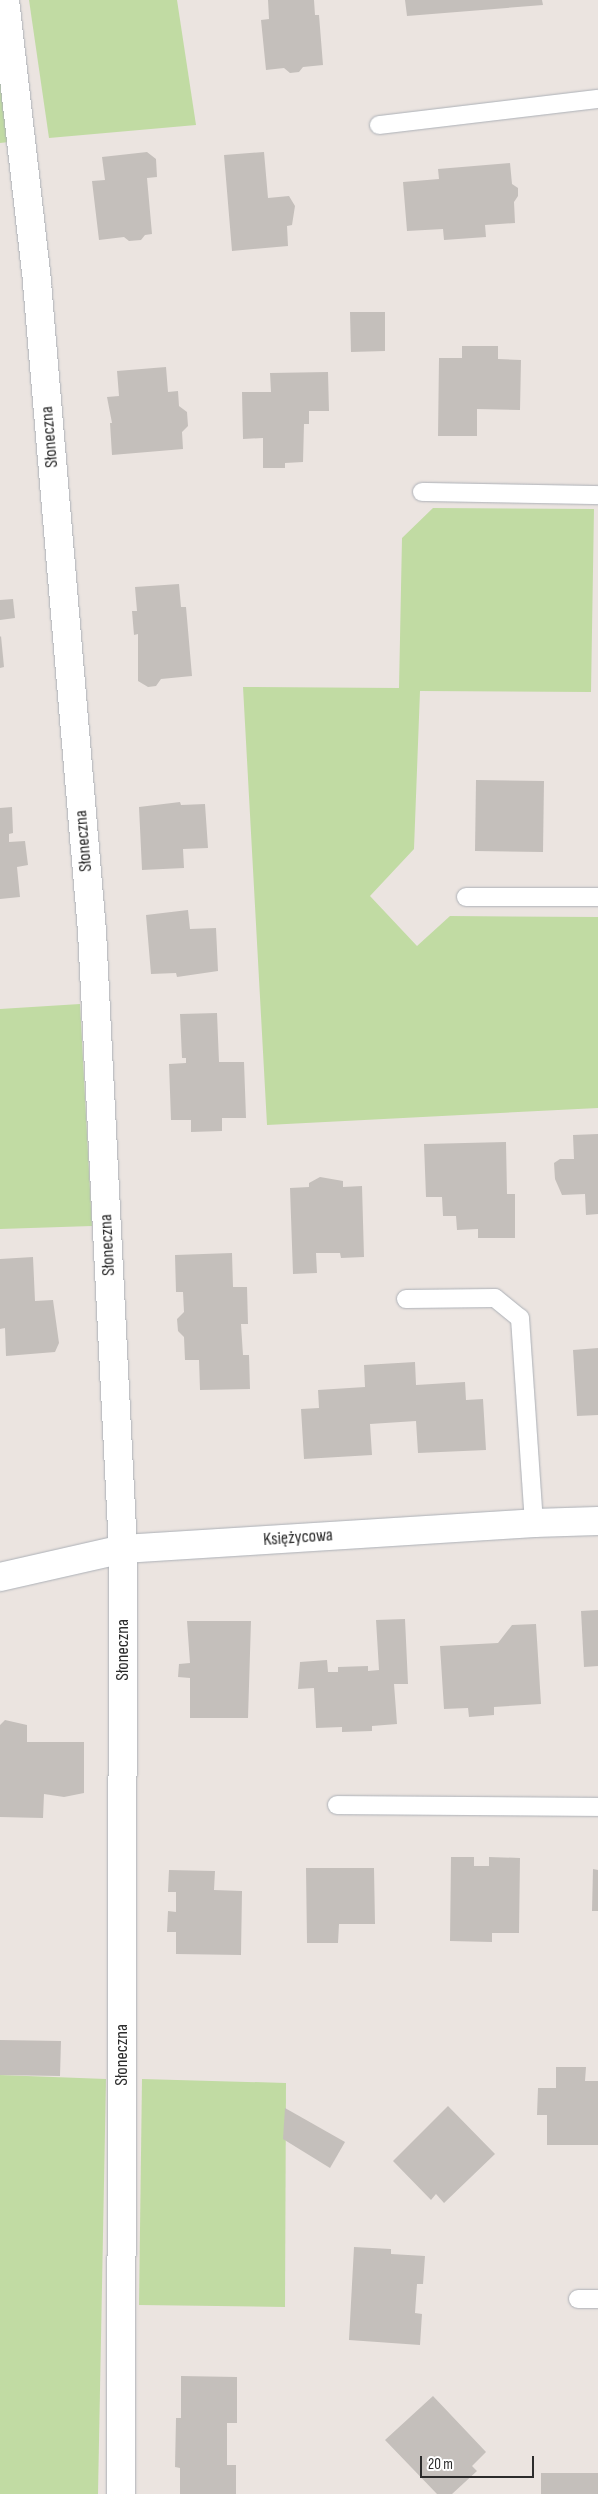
<!DOCTYPE html>
<html>
<head>
<meta charset="utf-8">
<style>
  body { margin:0 }
  #map { position:relative; width:598px; height:2494px; overflow:hidden; background:#ebe4e0; font-family:"Sofia Sans Condensed",sans-serif }
  div>[style] { position:absolute }
  .green>* { inset:0; background:#c1dba3 }
  .building>* { inset:0; background:#c4bfbb }
  .roads { filter:drop-shadow(0 0 1px #acb0b6) drop-shadow(0 0 1px #acb0b6) }
  .lane>* { height:18px; margin:-9px; padding:0 9px; transform-origin:9px; border-radius:9px; background:#fff }
  .street>* { height:28px; margin:-14px; padding:0 14px; transform-origin:14px; border-radius:14px; background:#fff }
  span { translate:-50% -50%; white-space:nowrap; text-align:center; line-height:1.15; -webkit-text-stroke:5px #fff; paint-order:stroke }
  .street-label { font-size:18px; color:#2c2c2c }
  .scale { position:absolute; left:420px; top:2456px; width:114px; height:22px; box-sizing:border-box; border:2px solid #2c2c2c; border-top:0; padding-left:6px; font-size:15px; line-height:18px; white-space:nowrap; color:#2c2c2c; -webkit-text-stroke:4px #fff; paint-order:stroke }
</style>
</head>
<body>
<div id="map">
  <div class="green">
    <div style="clip-path:polygon(29px 0,177px 0,196px 125px,49px 138px)"></div>
    <div style="clip-path:polygon(0 77px,9px 142px,0 143px)"></div>
    <div style="clip-path:polygon(433px 508px,594px 509px,591px 692px,420px 691px,414px 849px,370px 896px,417px 946px,450px 916px,598px 917px,598px 1108px,267px 1125px,243px 687px,399px 688px,402px 538px)"></div>
    <div style="clip-path:polygon(80px 1004px,92px 1226px,0 1229px,0 1009px)"></div>
    <div style="clip-path:polygon(0 2075px,106px 2079px,98px 2494px,0 2494px)"></div>
    <div style="clip-path:polygon(142px 2079px,286px 2083px,285px 2307px,139px 2305px)"></div>
  </div>
  <div class="building">
    <div style="clip-path:polygon(268px 0,314px 0,315px 15px,319px 15px,323px 65px,303px 67px,299px 72px,290px 73px,284px 68px,266px 70px,261px 20px,269px 19px)"></div>
    <div style="clip-path:polygon(405px 0,542px 0,543px 5px,407px 16px)"></div>
    <div style="clip-path:polygon(147px 152px,156px 159px,157px 177px,147px 178px,152px 234px,145px 235px,141px 240px,129px 241px,124px 237px,99px 240px,92px 181px,105px 180px,102px 157px)"></div>
    <div style="clip-path:polygon(264px 152px,268px 198px,289px 196px,295px 206px,292px 225px,287px 226px,288px 246px,232px 251px,224px 155px)"></div>
    <div style="clip-path:polygon(510px 163px,512px 184px,518px 188px,518px 196px,514px 202px,515px 223px,485px 225px,486px 237px,444px 240px,443px 229px,407px 231px,403px 182px,439px 179px,438px 169px)"></div>
    <div style="clip-path:polygon(350px 312px,385px 312px,385px 351px,351px 352px)"></div>
    <div style="clip-path:polygon(462px 346px,498px 346px,498px 359px,521px 360px,520px 410px,477px 409px,477px 436px,438px 436px,439px 358px,462px 358px)"></div>
    <div style="clip-path:polygon(166px 367px,168px 392px,178px 391px,179px 406px,187px 412px,188px 426px,182px 432px,183px 449px,112px 455px,110px 423px,112px 423px,107px 397px,119px 396px,117px 371px)"></div>
    <div style="clip-path:polygon(328px 372px,329px 411px,309px 411px,309px 424px,304px 424px,303px 462px,285px 463px,285px 468px,263px 468px,263px 438px,243px 439px,242px 392px,271px 392px,270px 373px)"></div>
    <div style="clip-path:polygon(179px 584px,181px 607px,186px 607px,192px 676px,161px 679px,156px 686px,148px 687px,138px 681px,138px 634px,134px 635px,132px 611px,137px 611px,135px 587px)"></div>
    <div style="clip-path:polygon(13px 599px,15px 618px,0 620px,0 600px)"></div>
    <div style="clip-path:polygon(1px 636px,4px 667px,0 668px,0 637px)"></div>
    <div style="clip-path:polygon(476px 780px,544px 781px,543px 852px,475px 851px)"></div>
    <div style="clip-path:polygon(180px 802px,181px 805px,205px 804px,208px 848px,183px 849px,184px 868px,142px 870px,139px 807px)"></div>
    <div style="clip-path:polygon(12px 807px,13px 833px,9px 834px,9px 842px,25px 841px,28px 865px,17px 867px,20px 897px,0 899px,0 808px)"></div>
    <div style="clip-path:polygon(188px 910px,190px 929px,216px 928px,218px 971px,177px 977px,176px 973px,151px 974px,146px 915px)"></div>
    <div style="clip-path:polygon(217px 1013px,219px 1062px,244px 1062px,246px 1118px,222px 1118px,222px 1131px,191px 1132px,191px 1120px,171px 1120px,169px 1064px,186px 1063px,186px 1058px,182px 1058px,180px 1014px)"></div>
    <div style="clip-path:polygon(598px 1134px,598px 1214px,586px 1215px,585px 1194px,562px 1195px,555px 1179px,554px 1163px,560px 1159px,574px 1159px,573px 1135px)"></div>
    <div style="clip-path:polygon(506px 1142px,507px 1194px,515px 1194px,515px 1238px,478px 1238px,478px 1229px,457px 1230px,456px 1216px,443px 1216px,442px 1197px,426px 1197px,424px 1144px)"></div>
    <div style="clip-path:polygon(320px 1177px,343px 1181px,343px 1187px,362px 1186px,364px 1257px,341px 1258px,340px 1253px,316px 1253px,317px 1273px,293px 1274px,290px 1188px,309px 1187px,309px 1183px)"></div>
    <div style="clip-path:polygon(232px 1253px,233px 1287px,247px 1287px,248px 1324px,241px 1324px,243px 1355px,249px 1355px,250px 1389px,200px 1390px,199px 1360px,185px 1360px,184px 1337px,178px 1331px,177px 1319px,184px 1312px,183px 1292px,176px 1292px,175px 1255px)"></div>
    <div style="clip-path:polygon(33px 1257px,35px 1301px,53px 1300px,59px 1343px,55px 1352px,6px 1356px,5px 1328px,0 1329px,0 1259px)"></div>
    <div style="clip-path:polygon(598px 1348px,598px 1415px,577px 1416px,573px 1350px)"></div>
    <div style="clip-path:polygon(415px 1362px,416px 1385px,465px 1382px,466px 1400px,483px 1399px,486px 1450px,418px 1453px,416px 1421px,370px 1424px,372px 1455px,304px 1459px,301px 1409px,319px 1408px,318px 1390px,365px 1387px,364px 1365px)"></div>
    <div style="clip-path:polygon(598px 1610px,598px 1666px,584px 1667px,581px 1611px)"></div>
    <div style="clip-path:polygon(405px 1619px,408px 1684px,394px 1684px,397px 1724px,372px 1726px,372px 1731px,342px 1732px,342px 1727px,316px 1728px,314px 1688px,298px 1689px,300px 1662px,327px 1660px,328px 1672px,338px 1672px,338px 1667px,368px 1666px,368px 1671px,379px 1670px,376px 1620px)"></div>
    <div style="clip-path:polygon(187px 1621px,251px 1621px,248px 1718px,190px 1718px,190px 1678px,178px 1677px,179px 1664px,190px 1663px)"></div>
    <div style="clip-path:polygon(536px 1624px,541px 1704px,494px 1707px,494px 1715px,469px 1717px,468px 1708px,444px 1709px,440px 1646px,498px 1643px,512px 1625px)"></div>
    <div style="clip-path:polygon(5px 1720px,27px 1725px,27px 1742px,84px 1742px,84px 1793px,64px 1797px,44px 1794px,43px 1818px,0 1817px,0 1725px)"></div>
    <div style="clip-path:polygon(451px 1857px,474px 1857px,474px 1866px,489px 1866px,489px 1857px,520px 1858px,519px 1933px,492px 1933px,492px 1942px,450px 1941px)"></div>
    <div style="clip-path:polygon(306px 1868px,374px 1868px,375px 1924px,339px 1924px,338px 1943px,307px 1943px)"></div>
    <div style="clip-path:polygon(593px 1869px,598px 1870px,598px 1911px,592px 1911px)"></div>
    <div style="clip-path:polygon(169px 1870px,215px 1871px,214px 1890px,242px 1891px,241px 1955px,176px 1954px,176px 1932px,167px 1932px,168px 1911px,176px 1912px,176px 1892px,168px 1892px)"></div>
    <div style="clip-path:polygon(0 2040px,61px 2041px,60px 2076px,0 2075px)"></div>
    <div style="clip-path:polygon(556px 2067px,586px 2067px,585px 2081px,598px 2081px,598px 2145px,547px 2145px,547px 2115px,537px 2115px,538px 2088px,556px 2088px)"></div>
    <div style="clip-path:polygon(448px 2106px,495px 2154px,444px 2203px,436px 2194px,431px 2200px,393px 2161px)"></div>
    <div style="clip-path:polygon(285px 2108px,345px 2142px,330px 2168px,283px 2139px)"></div>
    <div style="clip-path:polygon(354px 2247px,391px 2249px,391px 2254px,425px 2256px,423px 2284px,417px 2284px,415px 2313px,422px 2314px,420px 2345px,349px 2340px)"></div>
    <div style="clip-path:polygon(181px 2376px,237px 2377px,237px 2423px,227px 2423px,227px 2465px,236px 2465px,236px 2494px,180px 2494px,180px 2468px,175px 2467px,176px 2418px,181px 2418px)"></div>
    <div style="clip-path:polygon(433px 2396px,486px 2452px,472px 2466px,477px 2471px,452px 2494px,437px 2494px,385px 2440px)"></div>
    <div style="clip-path:polygon(541px 2473px,598px 2473px,598px 2494px,541px 2494px)"></div>
  </div>
  <div class="roads">
    <div class="lane">
      <div style="left:379px;top:125px;width:221px;rotate:-6.8deg"></div>
      <div style="left:422px;top:492px;width:176px;rotate:1deg"></div>
      <div style="left:466px;top:897px;width:132px"></div>
      <div style="left:406px;top:1299px;width:89px;rotate:-0.6deg"></div>
      <div style="left:495px;top:1298px;width:32px;rotate:39deg"></div>
      <div style="left:520px;top:1318px;width:205px;rotate:86.1deg"></div>
      <div style="left:337px;top:1805px;width:261px;rotate:0.4deg"></div>
      <div style="left:578px;top:2299px;width:20px"></div>
    </div>
    <div class="street">
      <div style="left:5px;top:0;width:285px;rotate:83.5deg"></div>
      <div style="left:37px;top:283px;width:650px;rotate:85.15deg"></div>
      <div style="left:92px;top:931px;width:619px;rotate:87.13deg"></div>
      <div style="left:123px;top:1549px;width:945px;rotate:90.12deg"></div>
      <div style="left:0;top:1577px;width:126px;rotate:-12.8deg"></div>
      <div style="left:123px;top:1549px;width:412px;rotate:-3.6deg"></div>
      <div style="left:534px;top:1523px;width:64px;rotate:-1.8deg"></div>
    </div>
  </div>
  <div class="street-label">
    <span style="left:50px;top:437px;rotate:-95deg">Słoneczna</span>
    <span style="left:84px;top:841px;rotate:-95deg">Słoneczna</span>
    <span style="left:108px;top:1245px;rotate:-93deg">Słoneczna</span>
    <span style="left:298px;top:1538px;rotate:-4deg">Księżycowa</span>
    <span style="left:123px;top:1650px;rotate:-90deg">Słoneczna</span>
    <span style="left:122px;top:2055px;rotate:-90deg">Słoneczna</span>
  </div>
  <div class="scale">20 m</div>
</div>
</body>
</html>
